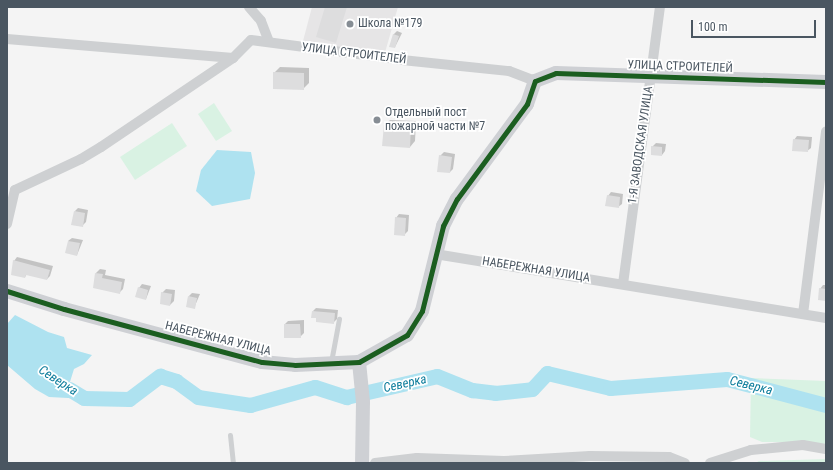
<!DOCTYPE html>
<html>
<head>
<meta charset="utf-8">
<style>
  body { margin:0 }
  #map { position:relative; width:833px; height:470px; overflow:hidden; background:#f4f4f4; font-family:"Roboto Condensed",sans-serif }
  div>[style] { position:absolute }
  .education>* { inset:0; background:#e6e5e6 }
  .green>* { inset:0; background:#d9f2e3 }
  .water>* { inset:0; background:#aee2f0 }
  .shadow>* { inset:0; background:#0003 }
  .river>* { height:15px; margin:-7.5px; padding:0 7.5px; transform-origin:7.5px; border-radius:7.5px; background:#aee2f0 }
  .building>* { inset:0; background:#ddddde }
  .lane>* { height:5px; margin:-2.5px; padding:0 2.5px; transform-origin:2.5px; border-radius:2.5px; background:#ced0d2 }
  .street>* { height:10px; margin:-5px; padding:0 5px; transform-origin:5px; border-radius:5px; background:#ced0d2 }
  .secondary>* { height:14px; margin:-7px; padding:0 7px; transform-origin:7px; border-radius:7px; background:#ced0d4 }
  .cycleway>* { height:5px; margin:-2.5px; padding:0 2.5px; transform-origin:2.5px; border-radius:2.5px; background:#1b5e20 }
  .dots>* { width:11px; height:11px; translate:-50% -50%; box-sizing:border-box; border:2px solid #fff; border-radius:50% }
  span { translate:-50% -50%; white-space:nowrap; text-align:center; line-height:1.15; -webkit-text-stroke:3.5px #fff; paint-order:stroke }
  .poi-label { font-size:12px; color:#4a5661 }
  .left { translate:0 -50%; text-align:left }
  .street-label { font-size:12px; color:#4a5661 }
  .water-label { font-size:13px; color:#0c7c9b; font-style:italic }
  .frame { position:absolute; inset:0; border:8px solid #4a5661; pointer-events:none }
  .scale { position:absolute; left:691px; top:20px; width:125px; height:18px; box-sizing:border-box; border:2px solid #4a5661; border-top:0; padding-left:5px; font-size:12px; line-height:14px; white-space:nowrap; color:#4a5661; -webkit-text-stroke:3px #fff; paint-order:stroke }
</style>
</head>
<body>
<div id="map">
  <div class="education">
    <div style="clip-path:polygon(312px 7px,398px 7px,384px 56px,303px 41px)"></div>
  </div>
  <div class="green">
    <div style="clip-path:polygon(214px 103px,232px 131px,216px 141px,198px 114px)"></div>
    <div style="clip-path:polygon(172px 123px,187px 146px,135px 180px,120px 157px)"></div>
    <div style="clip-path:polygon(751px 378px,826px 381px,826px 446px,813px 442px,762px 442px,750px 437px)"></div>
    <div style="clip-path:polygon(826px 459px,826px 463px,755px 463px,759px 461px)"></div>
  </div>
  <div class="water">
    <div style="clip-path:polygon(217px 150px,251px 152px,255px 173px,250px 199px,212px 206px,196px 191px,201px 170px)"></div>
    <div style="clip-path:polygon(15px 315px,48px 332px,64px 337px,67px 348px,92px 355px,84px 364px,74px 369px,69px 385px,87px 399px,49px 397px,35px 389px,7px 365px,7px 324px)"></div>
  </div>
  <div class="shadow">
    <div style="clip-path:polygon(397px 31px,402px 33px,395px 47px,393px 35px)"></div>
    <div style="clip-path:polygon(280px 67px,309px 68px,309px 83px,303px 89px,274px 73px)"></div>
    <div style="clip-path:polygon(390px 120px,416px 121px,415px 141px,410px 147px,385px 125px)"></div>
    <div style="clip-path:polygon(797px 136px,812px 137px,811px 148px,807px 151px,794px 140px)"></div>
    <div style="clip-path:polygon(656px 143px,666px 144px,665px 151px,662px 155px,652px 147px)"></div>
    <div style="clip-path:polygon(444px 152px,455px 154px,453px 169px,450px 172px,440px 156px)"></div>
    <div style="clip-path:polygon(611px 192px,623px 194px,622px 204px,618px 207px,608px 196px)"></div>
    <div style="clip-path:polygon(78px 208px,88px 210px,86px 222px,82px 226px,75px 211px)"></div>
    <div style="clip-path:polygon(399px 214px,409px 215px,408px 231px,405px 234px,396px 218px)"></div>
    <div style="clip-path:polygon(72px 238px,83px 240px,77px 255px,68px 241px)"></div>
    <div style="clip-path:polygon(17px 257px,53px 266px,50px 276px,47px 279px,27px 274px,25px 277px,14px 261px)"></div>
    <div style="clip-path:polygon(100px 269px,106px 270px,105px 275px,125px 279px,123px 289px,119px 293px,94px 287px,96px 273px)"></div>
    <div style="clip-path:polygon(142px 284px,151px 286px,146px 299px,139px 288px)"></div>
    <div style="clip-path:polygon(823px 285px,826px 285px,826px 300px,820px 289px)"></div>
    <div style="clip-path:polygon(166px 289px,175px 290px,174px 301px,170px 305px,162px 293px)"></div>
    <div style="clip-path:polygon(192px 293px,200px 294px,194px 308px,189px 296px)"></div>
    <div style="clip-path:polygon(316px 308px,338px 310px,337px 319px,333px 323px,317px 318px,313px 311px)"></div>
    <div style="clip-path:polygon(304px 320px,304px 333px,300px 337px,285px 324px,288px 321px)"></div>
  </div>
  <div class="river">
    <div style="left:69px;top:389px;width:17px;rotate:31deg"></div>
    <div style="left:84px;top:398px;width:45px;rotate:1.3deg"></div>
    <div style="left:129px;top:399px;width:39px;rotate:-37deg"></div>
    <div style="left:160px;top:376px;width:17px;rotate:17deg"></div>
    <div style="left:176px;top:381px;width:27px;rotate:36deg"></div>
    <div style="left:198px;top:397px;width:53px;rotate:8.7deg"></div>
    <div style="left:250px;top:405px;width:67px;rotate:-15.5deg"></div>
    <div style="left:315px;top:387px;width:33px;rotate:18deg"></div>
    <div style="left:346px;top:397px;width:93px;rotate:-13deg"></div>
    <div style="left:437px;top:376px;width:38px;rotate:22deg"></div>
    <div style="left:472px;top:390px;width:23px;rotate:7deg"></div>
    <div style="left:495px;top:393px;width:37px;rotate:-6deg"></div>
    <div style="left:532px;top:389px;width:22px;rotate:-47deg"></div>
    <div style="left:547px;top:373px;width:65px;rotate:13.4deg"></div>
    <div style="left:610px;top:388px;width:117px;rotate:-4.4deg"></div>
    <div style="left:727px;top:379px;width:102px;rotate:14.7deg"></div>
  </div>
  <div class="building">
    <div style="clip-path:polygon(325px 7px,347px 7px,336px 43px,316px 37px)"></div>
    <div style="clip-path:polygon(393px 34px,399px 36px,395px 48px,389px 47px)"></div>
    <div style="clip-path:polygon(273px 72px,304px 73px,304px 90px,273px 89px)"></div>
    <div style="clip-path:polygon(384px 125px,411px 126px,410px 148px,382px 146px)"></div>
    <div style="clip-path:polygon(793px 139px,809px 140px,808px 152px,792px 151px)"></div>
    <div style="clip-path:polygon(651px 146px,662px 147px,662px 156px,651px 155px)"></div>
    <div style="clip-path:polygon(439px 155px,452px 157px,450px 173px,437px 172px)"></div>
    <div style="clip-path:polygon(607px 195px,620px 197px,619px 208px,605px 206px)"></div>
    <div style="clip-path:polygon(74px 211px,85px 213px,83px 227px,71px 225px)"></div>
    <div style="clip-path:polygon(395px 217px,406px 218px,405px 236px,394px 235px)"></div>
    <div style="clip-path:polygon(68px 241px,80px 243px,77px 256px,65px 253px)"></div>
    <div style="clip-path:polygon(13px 260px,50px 270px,47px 280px,26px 275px,25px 278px,11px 275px)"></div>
    <div style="clip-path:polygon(95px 273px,103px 274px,102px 278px,122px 282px,120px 294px,93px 288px)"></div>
    <div style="clip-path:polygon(138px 287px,148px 290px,146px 300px,135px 297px)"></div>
    <div style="clip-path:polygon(819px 288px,826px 289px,826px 301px,818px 300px)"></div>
    <div style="clip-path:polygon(161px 292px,172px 294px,170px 306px,160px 304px)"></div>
    <div style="clip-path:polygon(188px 296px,197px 298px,195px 309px,186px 307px)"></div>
    <div style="clip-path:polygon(312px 311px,335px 313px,334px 324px,316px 322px,316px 318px,311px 318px)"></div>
    <div style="clip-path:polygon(284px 324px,300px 324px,301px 338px,284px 338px)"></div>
  </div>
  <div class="lane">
    <div style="left:331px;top:362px;width:44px;rotate:-79.5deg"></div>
    <div style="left:230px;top:435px;width:28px;rotate:84deg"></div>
  </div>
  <div class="street">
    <div style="left:249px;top:7px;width:18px;rotate:49deg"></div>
    <div style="left:261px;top:21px;width:22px;rotate:69deg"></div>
    <div style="left:7px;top:39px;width:227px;rotate:4.8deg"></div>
    <div style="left:7px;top:224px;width:35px;rotate:-77deg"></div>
    <div style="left:15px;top:190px;width:73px;rotate:-25.2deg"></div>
    <div style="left:81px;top:159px;width:23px;rotate:-31deg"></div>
    <div style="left:101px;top:147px;width:159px;rotate:-34deg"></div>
    <div style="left:233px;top:58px;width:25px;rotate:-45deg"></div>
    <div style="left:251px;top:40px;width:152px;rotate:7.5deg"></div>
    <div style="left:402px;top:60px;width:108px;rotate:5.9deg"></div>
    <div style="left:509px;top:71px;width:28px;rotate:21deg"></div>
    <div style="left:435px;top:254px;width:396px;rotate:9.3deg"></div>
    <div style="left:623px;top:284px;width:279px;rotate:-82.4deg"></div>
    <div style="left:803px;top:314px;width:184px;rotate:-82.8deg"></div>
    <div style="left:375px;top:463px;width:42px;rotate:-6.8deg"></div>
    <div style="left:417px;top:458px;width:87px;rotate:2deg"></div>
    <div style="left:504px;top:461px;width:86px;rotate:-3.3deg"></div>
    <div style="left:590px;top:456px;width:79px;rotate:0.7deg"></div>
    <div style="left:669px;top:457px;width:17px;rotate:21deg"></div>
    <div style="left:710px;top:463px;width:43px;rotate:-17.6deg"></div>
    <div style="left:751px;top:450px;width:52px;rotate:-5.5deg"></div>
    <div style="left:803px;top:445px;width:23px;rotate:10deg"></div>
  </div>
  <div class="secondary">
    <div style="left:7px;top:291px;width:60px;rotate:17.5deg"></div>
    <div style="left:64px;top:309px;width:205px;rotate:15deg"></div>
    <div style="left:262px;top:362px;width:33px;rotate:5deg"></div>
    <div style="left:295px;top:365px;width:64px;rotate:-2.7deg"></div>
    <div style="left:359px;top:362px;width:55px;rotate:-29.4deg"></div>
    <div style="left:407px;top:335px;width:28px;rotate:-58deg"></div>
    <div style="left:422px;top:311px;width:88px;rotate:-76.1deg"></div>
    <div style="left:443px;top:226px;width:30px;rotate:-63deg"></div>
    <div style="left:457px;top:199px;width:118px;rotate:-53.6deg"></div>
    <div style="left:527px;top:104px;width:24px;rotate:-71deg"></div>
    <div style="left:535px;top:81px;width:22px;rotate:-21deg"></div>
    <div style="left:556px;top:73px;width:270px;rotate:1.9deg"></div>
    <div style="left:359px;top:362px;width:40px;rotate:84.3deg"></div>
    <div style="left:363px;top:402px;width:61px;rotate:90.9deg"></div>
  </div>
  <div class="cycleway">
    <div style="left:7px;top:291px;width:60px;rotate:17.5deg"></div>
    <div style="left:64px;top:309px;width:205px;rotate:15deg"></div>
    <div style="left:262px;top:362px;width:33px;rotate:5deg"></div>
    <div style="left:295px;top:365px;width:64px;rotate:-2.7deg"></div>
    <div style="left:359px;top:362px;width:55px;rotate:-29.4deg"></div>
    <div style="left:407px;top:335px;width:28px;rotate:-58deg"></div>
    <div style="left:422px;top:311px;width:88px;rotate:-76.1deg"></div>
    <div style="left:443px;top:226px;width:30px;rotate:-63deg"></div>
    <div style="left:457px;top:199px;width:118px;rotate:-53.6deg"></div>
    <div style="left:527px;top:104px;width:24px;rotate:-71deg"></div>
    <div style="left:535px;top:81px;width:22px;rotate:-21deg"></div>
    <div style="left:556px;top:73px;width:270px;rotate:1.9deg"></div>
  </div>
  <div class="dots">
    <div style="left:350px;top:24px;background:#868d94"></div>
    <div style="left:377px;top:120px;background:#868d94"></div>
  </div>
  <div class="poi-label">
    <span class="left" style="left:358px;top:24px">Школа №179</span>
    <span class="left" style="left:385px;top:120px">Отдельный пост<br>пожарной части №7</span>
  </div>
  <div class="street-label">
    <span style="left:354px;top:54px;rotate:7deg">УЛИЦА СТРОИТЕЛЕЙ</span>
    <span style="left:680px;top:67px;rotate:2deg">УЛИЦА СТРОИТЕЛЕЙ</span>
    <span style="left:641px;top:145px;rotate:-82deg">1-Я ЗАВОДСКАЯ УЛИЦА</span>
    <span style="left:536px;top:270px;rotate:9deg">НАБЕРЕЖНАЯ УЛИЦА</span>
    <span style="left:218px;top:339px;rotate:14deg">НАБЕРЕЖНАЯ УЛИЦА</span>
  </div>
  <div class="water-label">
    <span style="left:58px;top:381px;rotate:33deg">Северка</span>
    <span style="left:405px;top:384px;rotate:-13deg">Северка</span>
    <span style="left:751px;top:386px;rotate:14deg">Северка</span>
  </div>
  <div class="frame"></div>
  <div class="scale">100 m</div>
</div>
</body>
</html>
